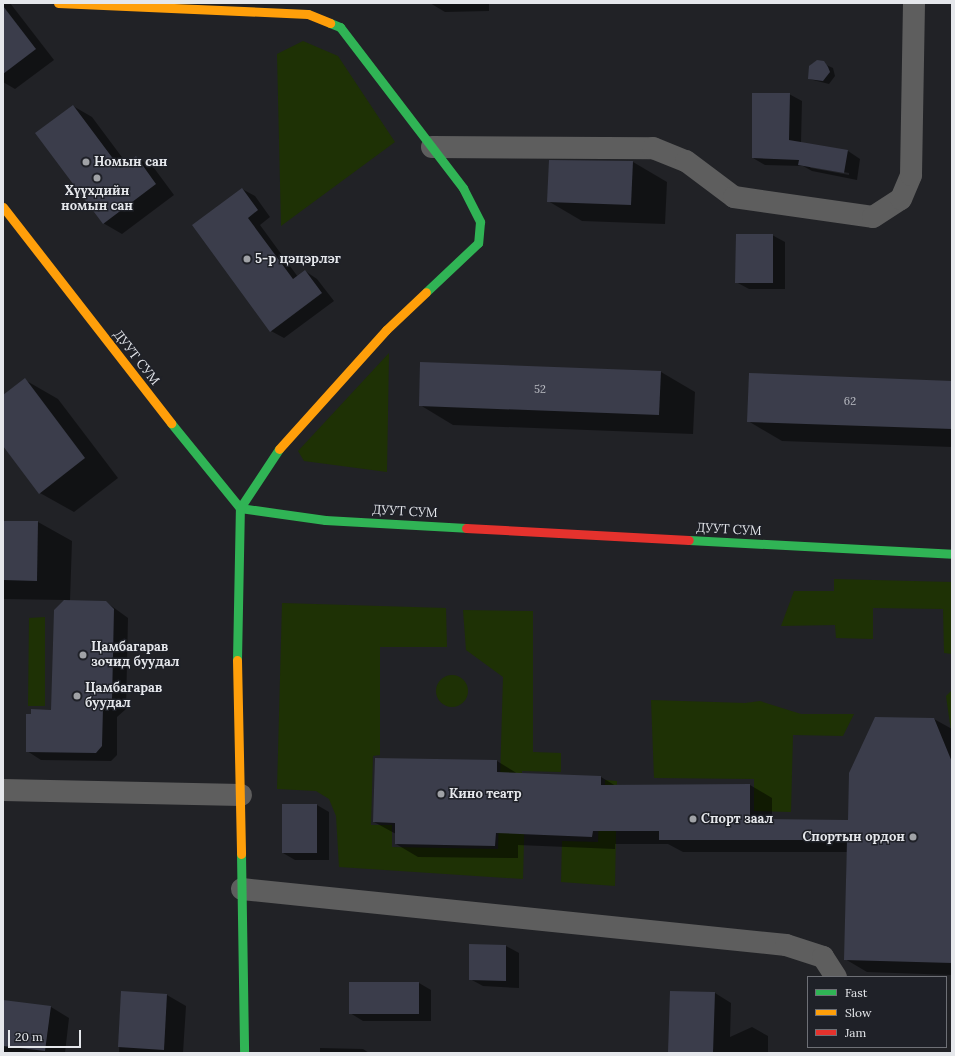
<!DOCTYPE html>
<html>
<head>
<meta charset="utf-8">
<style>
  body { margin:0 }
  #map { position:relative; width:955px; height:1056px; overflow:hidden; background:#212226; font-family:Lora,serif }
  div>[style] { position:absolute }
  .green>* { inset:0; background:#1e3105 }
  .round { border-radius:50% }
  .shadow>* { inset:0; background:#0007 }
  .building>* { inset:0; background:#3b3d4b }
  .street>* { height:22px; margin:-11px; padding:0 11px; transform-origin:11px; border-radius:11px; background:#5e5e5e }
  .fast>* { height:9px; margin:-4.5px; padding:0 4.5px; transform-origin:4.5px; border-radius:4.5px; background:#30b455 }
  .slow>* { height:9px; margin:-4.5px; padding:0 4.5px; transform-origin:4.5px; border-radius:4.5px; background:#ff9f0a }
  .jam>* { height:9px; margin:-4.5px; padding:0 4.5px; transform-origin:4.5px; border-radius:4.5px; background:#e5322d }
  .dots>* { width:11px; height:11px; translate:-50% -50%; box-sizing:border-box; border:2px solid #1f2128; border-radius:50% }
  span { translate:-50% -50%; white-space:nowrap; text-align:center; line-height:1.15; -webkit-text-stroke:3px #1f2128; paint-order:stroke }
  .number-label { font-size:11px; color:#babcc3 }
  .number-label span { -webkit-text-stroke-width:0 }
  .poi-label { font-size:13px; color:#e5e7eb; font-weight:700 }
  .left { translate:0 -50%; text-align:left }
  .right { translate:-100% -50%; text-align:right }
  .street-label { font-size:13px; color:#e5e7eb }
  .frame { position:absolute; inset:0; border:4px solid #e5e7eb; pointer-events:none }
  .legend { position:absolute; left:807px; top:976px; width:140px; height:72px; box-sizing:border-box; background:#1f2128; border:1px solid #6e7076; margin:0; padding:5px 7px; list-style:none; font-size:12px; color:#e5e7eb }
  .legend li { display:flex; align-items:center; gap:8px; height:20px }
  .legend b { width:20px; border:1px solid #6e7076 }
  .scale { position:absolute; left:8px; top:1030px; width:73px; height:18px; box-sizing:border-box; border:2px solid #e5e7eb; border-top:0; padding-left:5px; font-size:12px; line-height:14px; white-space:nowrap; color:#e5e7eb; -webkit-text-stroke:3px #1f2128; paint-order:stroke }
</style>
</head>
<body>
<div id="map">
  <div class="green">
    <div style="clip-path:polygon(303px 41px,338px 56px,395px 142px,281px 226px,277px 54px)"></div>
    <div style="clip-path:polygon(389px 353px,387px 472px,304px 461px,298px 451px)"></div>
    <div style="clip-path:polygon(834px 579px,952px 582px,952px 654px,944px 653px,943px 609px,873px 608px,873px 639px,836px 638px,835px 625px,781px 626px,794px 591px,834px 591px)"></div>
    <div style="clip-path:polygon(282px 603px,446px 608px,447px 647px,380px 647px,380px 755px,373px 756px,371px 825px,392px 825px,392px 847px,498px 849px,503px 677px,466px 650px,463px 610px,533px 611px,533px 752px,561px 753px,561px 772px,522px 771px,521px 804px,525px 804px,523px 879px,339px 867px,336px 816px,329px 799px,316px 791px,277px 789px)"></div>
    <div style="clip-path:polygon(45px 617px,45px 706px,28px 706px,29px 618px)"></div>
    <div class="round" style="left:436px;top:675px;width:32px;height:32px"></div>
    <div style="clip-path:polygon(952px 690px,952px 738px,946px 696px)"></div>
    <div style="clip-path:polygon(651px 700px,745px 703px,760px 701px,801px 714px,854px 714px,843px 736px,793px 735px,791px 812px,754px 811px,754px 779px,654px 778px)"></div>
    <div style="clip-path:polygon(605px 780px,617px 781px,615px 886px,561px 882px,562px 841px,598px 842px,599px 809px,604px 809px)"></div>
  </div>
  <div class="shadow">
    <div style="clip-path:polygon(3px 3px,10px 3px,54px 60px,15px 89px,3px 82px)"></div>
    <div style="clip-path:polygon(430px 3px,489px 3px,489px 11px,445px 12px)"></div>
    <div style="clip-path:polygon(817px 61px,833px 68px,835px 76px,829px 84px,809px 79px,812px 64px)"></div>
    <div style="clip-path:polygon(evenodd,789px 94px,802px 101px,801px 143px,848px 151px,860px 159px,857px 180px,812px 171px,803px 166px,765px 165px,753px 158px,789px 94px,808px 165px,849px 173px,849px 175px,811px 168px,808px 165px)"></div>
    <div style="clip-path:polygon(73px 106px,92px 117px,127px 164px,136px 157px,154px 168px,174px 195px,122px 234px,103px 223px)"></div>
    <div style="clip-path:polygon(633px 162px,667px 182px,665px 224px,582px 221px,548px 201px)"></div>
    <div style="clip-path:polygon(242px 189px,255px 196px,270px 217px,260px 225px,298px 277px,305px 271px,317px 279px,334px 301px,284px 338px,271px 331px)"></div>
    <div style="clip-path:polygon(772px 235px,785px 242px,785px 289px,749px 289px,736px 282px)"></div>
    <div style="clip-path:polygon(661px 372px,695px 392px,693px 434px,453px 425px,420px 405px)"></div>
    <div style="clip-path:polygon(25px 380px,58px 399px,118px 478px,74px 512px,40px 493px,3px 444px,3px 396px)"></div>
    <div style="clip-path:polygon(952px 382px,952px 447px,782px 441px,748px 421px)"></div>
    <div style="clip-path:polygon(3px 522px,38px 522px,72px 541px,70px 601px,106px 602px,128px 618px,126px 709px,117px 717px,117px 755px,111px 761px,41px 760px,27px 751px,52px 711px,55px 611px,66px 600px,3px 599px)"></div>
    <div style="clip-path:polygon(934px 719px,952px 729px,952px 975px,867px 972px,845px 959px,847px 852px,683px 852px,668px 844px,615px 844px,615px 849px,518px 845px,518px 858px,418px 857px,396px 844px,396px 834px,374px 822px,497px 761px,518px 774px,601px 777px,616px 786px,750px 785px,772px 798px,772px 820px,848px 821px)"></div>
    <div style="clip-path:polygon(317px 805px,329px 812px,329px 860px,295px 860px,283px 853px)"></div>
    <div style="clip-path:polygon(470px 945px,506px 946px,519px 953px,519px 988px,483px 986px,470px 979px)"></div>
    <div style="clip-path:polygon(419px 983px,431px 990px,431px 1021px,363px 1021px,350px 1013px)"></div>
    <div style="clip-path:polygon(122px 992px,167px 995px,186px 1006px,183px 1053px,119px 1053px)"></div>
    <div style="clip-path:polygon(715px 993px,731px 1003px,730px 1037px,752px 1027px,768px 1036px,768px 1053px,669px 1053px)"></div>
    <div style="clip-path:polygon(3px 1001px,51px 1007px,69px 1018px,65px 1053px,3px 1053px)"></div>
    <div style="clip-path:polygon(320px 1048px,363px 1049px,369px 1053px,320px 1053px)"></div>
  </div>
  <div class="building">
    <div style="clip-path:polygon(3px 6px,36px 49px,3px 74px)"></div>
    <div style="clip-path:polygon(817px 60px,824px 61px,828px 67px,830px 72px,823px 81px,808px 79px,809px 66px)"></div>
    <div style="clip-path:polygon(752px 93px,790px 93px,789px 140px,848px 150px,844px 173px,798px 165px,799px 160px,752px 158px)"></div>
    <div style="clip-path:polygon(73px 105px,120px 168px,136px 156px,156px 184px,103px 224px,35px 133px)"></div>
    <div style="clip-path:polygon(549px 160px,633px 161px,631px 205px,547px 202px)"></div>
    <div style="clip-path:polygon(242px 188px,258px 210px,248px 218px,293px 279px,305px 270px,322px 293px,270px 332px,192px 225px)"></div>
    <div style="clip-path:polygon(736px 234px,773px 234px,773px 283px,735px 283px)"></div>
    <div style="clip-path:polygon(420px 362px,661px 371px,659px 415px,419px 406px)"></div>
    <div style="clip-path:polygon(749px 373px,952px 381px,952px 429px,747px 422px)"></div>
    <div style="clip-path:polygon(25px 378px,85px 458px,39px 494px,3px 446px,3px 395px)"></div>
    <div style="clip-path:polygon(3px 521px,38px 521px,37px 581px,3px 580px)"></div>
    <div style="clip-path:polygon(64px 600px,106px 601px,114px 609px,112px 701px,103px 708px,102px 746px,96px 753px,26px 752px,26px 714px,31px 714px,31px 709px,51px 710px,54px 610px)"></div>
    <div style="clip-path:polygon(875px 717px,934px 718px,952px 762px,952px 963px,844px 960px,847px 840px,659px 840px,659px 831px,593px 831px,592px 837px,496px 833px,495px 846px,395px 844px,395px 823px,373px 822px,375px 758px,497px 760px,497px 772px,601px 776px,601px 785px,750px 784px,750px 819px,848px 820px,849px 773px)"></div>
    <div style="clip-path:polygon(282px 804px,317px 804px,317px 853px,282px 853px)"></div>
    <div style="clip-path:polygon(469px 944px,506px 945px,506px 981px,469px 980px)"></div>
    <div style="clip-path:polygon(349px 982px,419px 982px,419px 1014px,349px 1014px)"></div>
    <div style="clip-path:polygon(121px 991px,167px 994px,164px 1050px,118px 1047px)"></div>
    <div style="clip-path:polygon(670px 991px,715px 992px,713px 1053px,668px 1053px)"></div>
    <div style="clip-path:polygon(3px 1000px,51px 1006px,45px 1051px,3px 1046px)"></div>
  </div>
  <div class="street">
    <div style="left:432px;top:147px;width:221px;rotate:0.3deg"></div>
    <div style="left:653px;top:148px;width:35px;rotate:22deg"></div>
    <div style="left:686px;top:161px;width:60px;rotate:36.9deg"></div>
    <div style="left:734px;top:197px;width:140px;rotate:8.2deg"></div>
    <div style="left:873px;top:217px;width:33px;rotate:-33deg"></div>
    <div style="left:901px;top:199px;width:26px;rotate:-67deg"></div>
    <div style="left:911px;top:175px;width:172px;rotate:-89deg"></div>
    <div style="left:3px;top:790px;width:238px;rotate:1.2deg"></div>
    <div style="left:242px;top:889px;width:547px;rotate:5.88deg"></div>
    <div style="left:786px;top:945px;width:39px;rotate:18deg"></div>
    <div style="left:823px;top:957px;width:24px;rotate:57deg"></div>
  </div>
  <div class="fast">
    <div style="left:330px;top:23px;width:11px;rotate:22deg"></div>
    <div style="left:340px;top:27px;width:203px;rotate:52.6deg"></div>
    <div style="left:463px;top:188px;width:38px;rotate:63deg"></div>
    <div style="left:480px;top:222px;width:21px;rotate:95deg"></div>
    <div style="left:478px;top:243px;width:71px;rotate:136.7deg"></div>
    <div style="left:171px;top:423px;width:109px;rotate:50.9deg"></div>
    <div style="left:240px;top:508px;width:86px;rotate:8deg"></div>
    <div style="left:325px;top:520px;width:141px;rotate:3.2deg"></div>
    <div style="left:689px;top:540px;width:263px;rotate:3deg"></div>
    <div style="left:237px;top:660px;width:152px;rotate:-88.9deg"></div>
    <div style="left:240px;top:508px;width:71px;rotate:-56.5deg"></div>
    <div style="left:241px;top:854px;width:199px;rotate:89.1deg"></div>
  </div>
  <div class="slow">
    <div style="left:58px;top:3px;width:250px;rotate:2.5deg"></div>
    <div style="left:308px;top:14px;width:24px;rotate:22deg"></div>
    <div style="left:3px;top:207px;width:274px;rotate:52.1deg"></div>
    <div style="left:279px;top:449px;width:160px;rotate:-48deg"></div>
    <div style="left:386px;top:330px;width:55px;rotate:-43.5deg"></div>
    <div style="left:237px;top:660px;width:194px;rotate:88.8deg"></div>
  </div>
  <div class="jam">
    <div style="left:466px;top:528px;width:223px;rotate:3.1deg"></div>
  </div>
  <div class="dots">
    <div style="left:86px;top:162px;background:#a0a2a6"></div>
    <div style="left:97px;top:178px;background:#a0a2a6"></div>
    <div style="left:247px;top:259px;background:#a0a2a6"></div>
    <div style="left:83px;top:655px;background:#a0a2a6"></div>
    <div style="left:77px;top:696px;background:#a0a2a6"></div>
    <div style="left:441px;top:794px;background:#a0a2a6"></div>
    <div style="left:693px;top:819px;background:#a0a2a6"></div>
    <div style="left:913px;top:837px;background:#a0a2a6"></div>
  </div>
  <div class="number-label">
    <span style="left:540px;top:389px">52</span>
    <span style="left:850px;top:401px">62</span>
  </div>
  <div class="poi-label">
    <span class="left" style="left:94px;top:162px">Номын сан</span>
    <span style="left:97px;top:199px">Хүүхдийн<br>номын сан</span>
    <span class="left" style="left:255px;top:259px">5-р цэцэрлэг</span>
    <span class="left" style="left:91px;top:655px">Цамбагарав<br>зочид буудал</span>
    <span class="left" style="left:85px;top:696px">Цамбагарав<br>буудал</span>
    <span class="left" style="left:449px;top:794px">Кино театр</span>
    <span class="left" style="left:701px;top:819px">Спорт заал</span>
    <span class="right" style="left:905px;top:837px">Спортын ордон</span>
  </div>
  <div class="street-label">
    <span style="left:136px;top:358px;rotate:52deg">ДУУТ СУМ</span>
    <span style="left:405px;top:512px;rotate:3deg">ДУУТ СУМ</span>
    <span style="left:729px;top:530px;rotate:3deg">ДУУТ СУМ</span>
  </div>
  <div class="frame"></div>
  <ul class="legend">
  <li><b style="height:5px;background:#30b455"></b>Fast</li>
  <li><b style="height:5px;background:#ff9f0a"></b>Slow</li>
  <li><b style="height:5px;background:#e5322d"></b>Jam</li>
  </ul>
  <div class="scale">20 m</div>
</div>
</body>
</html>
